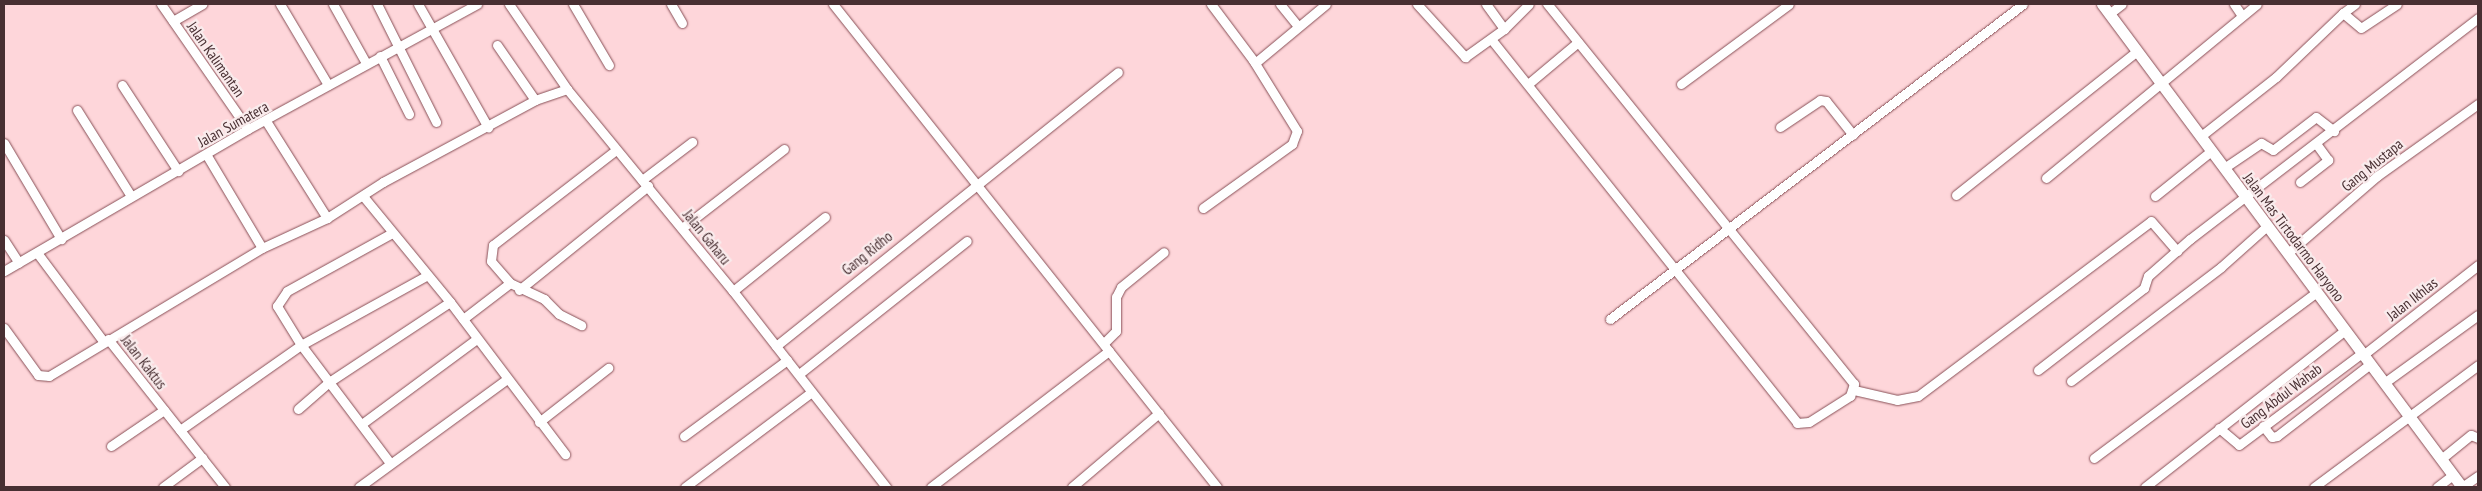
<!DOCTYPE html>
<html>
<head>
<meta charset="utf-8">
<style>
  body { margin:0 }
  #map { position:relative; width:2482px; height:491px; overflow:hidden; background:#fed6da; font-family:"PT Sans Narrow",sans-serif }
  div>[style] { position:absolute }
  .roads { filter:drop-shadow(0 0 1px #885057) drop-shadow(0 0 1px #885057) }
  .minor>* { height:9px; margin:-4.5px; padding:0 4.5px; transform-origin:4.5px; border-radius:4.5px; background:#fff }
  .tertiary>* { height:11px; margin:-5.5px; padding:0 5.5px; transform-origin:5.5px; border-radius:5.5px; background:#fff }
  span { translate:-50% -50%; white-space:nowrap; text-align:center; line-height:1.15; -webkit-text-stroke:4.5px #f9ebec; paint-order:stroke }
  .street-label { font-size:15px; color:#482f32 }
  .frame { position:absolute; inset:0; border:5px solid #482f32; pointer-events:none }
</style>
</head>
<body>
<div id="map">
  <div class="roads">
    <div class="minor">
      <div style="left:161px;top:4px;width:152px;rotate:55.2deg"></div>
      <div style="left:280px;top:4px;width:94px;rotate:59.3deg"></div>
      <div style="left:333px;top:4px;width:68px;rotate:60.8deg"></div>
      <div style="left:377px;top:4px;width:132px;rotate:63.4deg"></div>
      <div style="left:418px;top:4px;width:142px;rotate:60.4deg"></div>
      <div style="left:509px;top:4px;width:103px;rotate:55.7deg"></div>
      <div style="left:567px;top:89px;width:261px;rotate:50.6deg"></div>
      <div style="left:733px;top:291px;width:249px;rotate:52deg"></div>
      <div style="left:573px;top:4px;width:71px;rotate:59.5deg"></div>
      <div style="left:671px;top:4px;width:22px;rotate:60deg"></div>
      <div style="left:833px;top:4px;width:617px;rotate:51.51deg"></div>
      <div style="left:1280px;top:4px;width:27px;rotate:51deg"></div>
      <div style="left:1417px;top:4px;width:72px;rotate:47.8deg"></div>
      <div style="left:1465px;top:57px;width:48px;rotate:-35.7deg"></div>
      <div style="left:1504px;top:29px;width:35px;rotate:-45deg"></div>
      <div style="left:1486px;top:4px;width:31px;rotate:54deg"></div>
      <div style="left:2234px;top:4px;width:14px;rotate:56deg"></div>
      <div style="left:2343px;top:13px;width:15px;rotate:-37deg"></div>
      <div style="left:2109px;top:14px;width:16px;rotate:-38deg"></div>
      <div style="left:173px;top:21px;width:34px;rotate:-30deg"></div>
      <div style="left:1491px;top:39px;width:491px;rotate:51.4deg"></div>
      <div style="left:1797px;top:423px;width:12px;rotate:-5deg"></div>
      <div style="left:1809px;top:422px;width:49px;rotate:-32.4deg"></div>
      <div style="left:1850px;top:396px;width:13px;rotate:-72deg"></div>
      <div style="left:1854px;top:384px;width:489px;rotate:-128.9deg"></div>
      <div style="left:497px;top:45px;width:67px;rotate:55.4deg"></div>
      <div style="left:380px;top:56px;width:65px;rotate:63.4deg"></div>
      <div style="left:1255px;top:63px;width:92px;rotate:-39.7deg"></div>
      <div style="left:1528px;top:84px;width:65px;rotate:-40deg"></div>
      <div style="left:1681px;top:84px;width:134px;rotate:-36.5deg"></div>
      <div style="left:122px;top:85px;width:103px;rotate:56.9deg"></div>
      <div style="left:77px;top:110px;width:102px;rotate:57.9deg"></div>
      <div style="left:266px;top:121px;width:115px;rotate:57.8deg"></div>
      <div style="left:327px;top:218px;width:67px;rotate:-32.7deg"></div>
      <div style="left:383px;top:182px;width:173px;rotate:-28.3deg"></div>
      <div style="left:535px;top:100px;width:34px;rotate:-19deg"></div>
      <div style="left:1780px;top:127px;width:48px;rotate:-34deg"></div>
      <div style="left:1820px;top:100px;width:6px;rotate:9deg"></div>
      <div style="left:1826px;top:101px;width:43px;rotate:51.5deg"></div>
      <div style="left:2201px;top:136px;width:95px;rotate:-38.2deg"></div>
      <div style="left:2276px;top:77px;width:93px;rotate:-43.7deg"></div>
      <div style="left:2343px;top:13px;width:23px;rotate:40deg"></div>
      <div style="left:2361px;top:28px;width:43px;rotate:-33.7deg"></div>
      <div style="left:4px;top:143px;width:112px;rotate:59.3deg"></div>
      <div style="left:206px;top:154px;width:109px;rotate:59.2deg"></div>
      <div style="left:2224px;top:168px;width:45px;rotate:-34deg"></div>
      <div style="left:2261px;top:143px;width:14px;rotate:30deg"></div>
      <div style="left:2273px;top:150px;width:54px;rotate:-37.5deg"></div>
      <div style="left:2316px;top:117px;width:23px;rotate:38deg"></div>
      <div style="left:2046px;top:178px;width:273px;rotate:-39.5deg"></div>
      <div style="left:642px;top:180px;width:63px;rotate:-37.2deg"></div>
      <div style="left:2300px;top:182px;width:36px;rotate:-38deg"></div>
      <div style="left:2328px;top:160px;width:19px;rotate:-126deg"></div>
      <div style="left:1956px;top:195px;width:231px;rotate:-38.5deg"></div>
      <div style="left:363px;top:196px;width:137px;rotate:50.6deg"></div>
      <div style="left:450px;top:302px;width:191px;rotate:52.9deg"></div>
      <div style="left:2155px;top:196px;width:72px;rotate:-38.8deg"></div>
      <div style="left:1203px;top:208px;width:110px;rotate:-35.7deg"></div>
      <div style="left:1292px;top:144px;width:14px;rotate:-69deg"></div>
      <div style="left:1297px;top:131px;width:84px;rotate:-121.8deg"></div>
      <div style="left:1253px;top:60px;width:70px;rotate:-126.9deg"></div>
      <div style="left:682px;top:228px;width:129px;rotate:-37.8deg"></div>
      <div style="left:4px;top:240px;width:27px;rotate:57deg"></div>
      <div style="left:2288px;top:253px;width:118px;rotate:-40.9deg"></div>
      <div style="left:2377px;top:176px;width:124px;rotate:-35.5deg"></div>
      <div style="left:38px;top:254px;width:109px;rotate:53.2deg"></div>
      <div style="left:4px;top:271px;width:282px;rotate:-30.2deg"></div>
      <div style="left:248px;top:129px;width:261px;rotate:-28.6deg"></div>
      <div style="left:510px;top:283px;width:29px;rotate:-131deg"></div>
      <div style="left:491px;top:261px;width:16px;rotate:-83deg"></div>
      <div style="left:493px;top:245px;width:155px;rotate:-37.7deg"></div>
      <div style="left:519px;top:290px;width:166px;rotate:-38.9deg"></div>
      <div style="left:733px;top:291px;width:118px;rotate:-38.8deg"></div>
      <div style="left:463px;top:319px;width:59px;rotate:-37.5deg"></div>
      <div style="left:510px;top:283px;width:38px;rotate:25deg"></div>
      <div style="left:544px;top:299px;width:21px;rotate:45deg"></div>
      <div style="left:559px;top:314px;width:25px;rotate:27deg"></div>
      <div style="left:1610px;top:319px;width:519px;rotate:-37.33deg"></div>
      <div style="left:4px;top:328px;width:58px;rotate:54.1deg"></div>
      <div style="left:38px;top:375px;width:11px;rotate:5deg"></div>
      <div style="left:49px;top:376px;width:249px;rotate:-31deg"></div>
      <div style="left:262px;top:248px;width:72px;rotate:-24.8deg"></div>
      <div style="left:108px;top:339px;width:189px;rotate:51.7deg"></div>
      <div style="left:1104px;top:343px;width:17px;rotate:-45deg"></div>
      <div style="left:1116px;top:331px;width:34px;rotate:-90deg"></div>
      <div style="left:1116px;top:297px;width:11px;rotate:-63deg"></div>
      <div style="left:1121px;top:287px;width:55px;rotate:-39.1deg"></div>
      <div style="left:776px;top:346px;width:438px;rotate:-38.7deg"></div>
      <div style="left:2363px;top:355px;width:146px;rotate:-38deg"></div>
      <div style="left:2038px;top:370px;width:134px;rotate:-37.7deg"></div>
      <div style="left:2144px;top:288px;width:13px;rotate:-72deg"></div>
      <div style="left:2148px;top:276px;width:56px;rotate:-41.4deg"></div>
      <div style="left:2190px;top:239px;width:363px;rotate:-37.5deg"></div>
      <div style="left:799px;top:374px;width:214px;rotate:-38.4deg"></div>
      <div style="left:2071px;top:381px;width:188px;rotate:-37.2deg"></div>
      <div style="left:2221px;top:267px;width:62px;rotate:-41.7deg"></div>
      <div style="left:2384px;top:383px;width:116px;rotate:-35.9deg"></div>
      <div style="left:1854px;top:390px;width:44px;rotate:13.1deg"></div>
      <div style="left:1897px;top:400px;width:21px;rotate:-11deg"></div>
      <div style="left:1918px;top:396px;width:291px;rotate:-36.9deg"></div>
      <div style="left:2151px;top:221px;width:40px;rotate:49deg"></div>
      <div style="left:298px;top:409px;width:41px;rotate:-41.1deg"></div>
      <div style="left:329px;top:382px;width:145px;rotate:-33.5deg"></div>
      <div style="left:539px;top:422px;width:88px;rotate:-38deg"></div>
      <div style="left:363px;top:423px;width:139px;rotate:-36.5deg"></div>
      <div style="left:2263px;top:426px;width:14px;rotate:51deg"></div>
      <div style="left:2272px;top:437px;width:5px;rotate:-11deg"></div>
      <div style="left:2277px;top:436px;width:118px;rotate:-37.7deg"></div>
      <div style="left:2219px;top:428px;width:26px;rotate:40deg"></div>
      <div style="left:2239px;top:445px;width:154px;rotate:-36.8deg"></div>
      <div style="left:180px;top:430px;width:148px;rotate:-35.1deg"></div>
      <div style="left:301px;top:345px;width:143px;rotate:-28.9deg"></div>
      <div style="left:684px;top:436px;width:128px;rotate:-36.4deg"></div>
      <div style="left:111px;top:446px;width:64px;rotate:-34.2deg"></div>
      <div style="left:2094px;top:458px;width:278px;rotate:-36.7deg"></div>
      <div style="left:2441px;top:459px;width:38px;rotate:-39deg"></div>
      <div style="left:2471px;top:435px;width:8px;rotate:23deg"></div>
      <div style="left:390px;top:463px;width:148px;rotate:-127deg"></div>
      <div style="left:301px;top:345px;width:46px;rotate:-121.6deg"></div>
      <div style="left:277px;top:306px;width:18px;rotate:-56deg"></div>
      <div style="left:287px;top:291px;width:120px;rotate:-28.9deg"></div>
      <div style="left:163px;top:487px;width:49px;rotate:-36.6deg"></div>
      <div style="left:359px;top:487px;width:183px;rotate:-36.1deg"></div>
      <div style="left:685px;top:487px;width:156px;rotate:-36.9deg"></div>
      <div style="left:931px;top:487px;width:224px;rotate:-37.4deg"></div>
      <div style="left:1072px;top:487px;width:114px;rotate:-40.4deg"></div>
      <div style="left:2145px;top:487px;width:254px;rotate:-38.1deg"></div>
      <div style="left:2314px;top:487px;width:204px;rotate:-36.6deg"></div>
      <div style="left:2437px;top:487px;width:20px;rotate:-37deg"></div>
      <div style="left:2462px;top:487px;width:19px;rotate:-35deg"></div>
    </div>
    <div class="tertiary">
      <div style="left:2102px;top:4px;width:602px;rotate:53.3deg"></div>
    </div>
  </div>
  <div class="street-label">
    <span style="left:216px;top:59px;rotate:55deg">Jalan Kalimantan</span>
    <span style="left:233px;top:124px;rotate:-29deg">Jalan Sumatera</span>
    <span style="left:2372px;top:165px;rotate:-39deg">Gang Mustapa</span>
    <span style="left:707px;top:237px;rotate:51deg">Jalan Gaharu</span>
    <span style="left:2294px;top:237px;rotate:53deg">Jalan Mas Tirtodarmo Haryono</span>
    <span style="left:867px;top:253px;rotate:-39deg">Gang Ridho</span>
    <span style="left:2412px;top:299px;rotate:-38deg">Jalan Ikhlas</span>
    <span style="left:144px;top:362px;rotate:52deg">Jalan Kaktus</span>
    <span style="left:2281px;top:396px;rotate:-37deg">Gang Abdul Wahab</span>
  </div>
  <div class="frame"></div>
</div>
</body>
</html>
